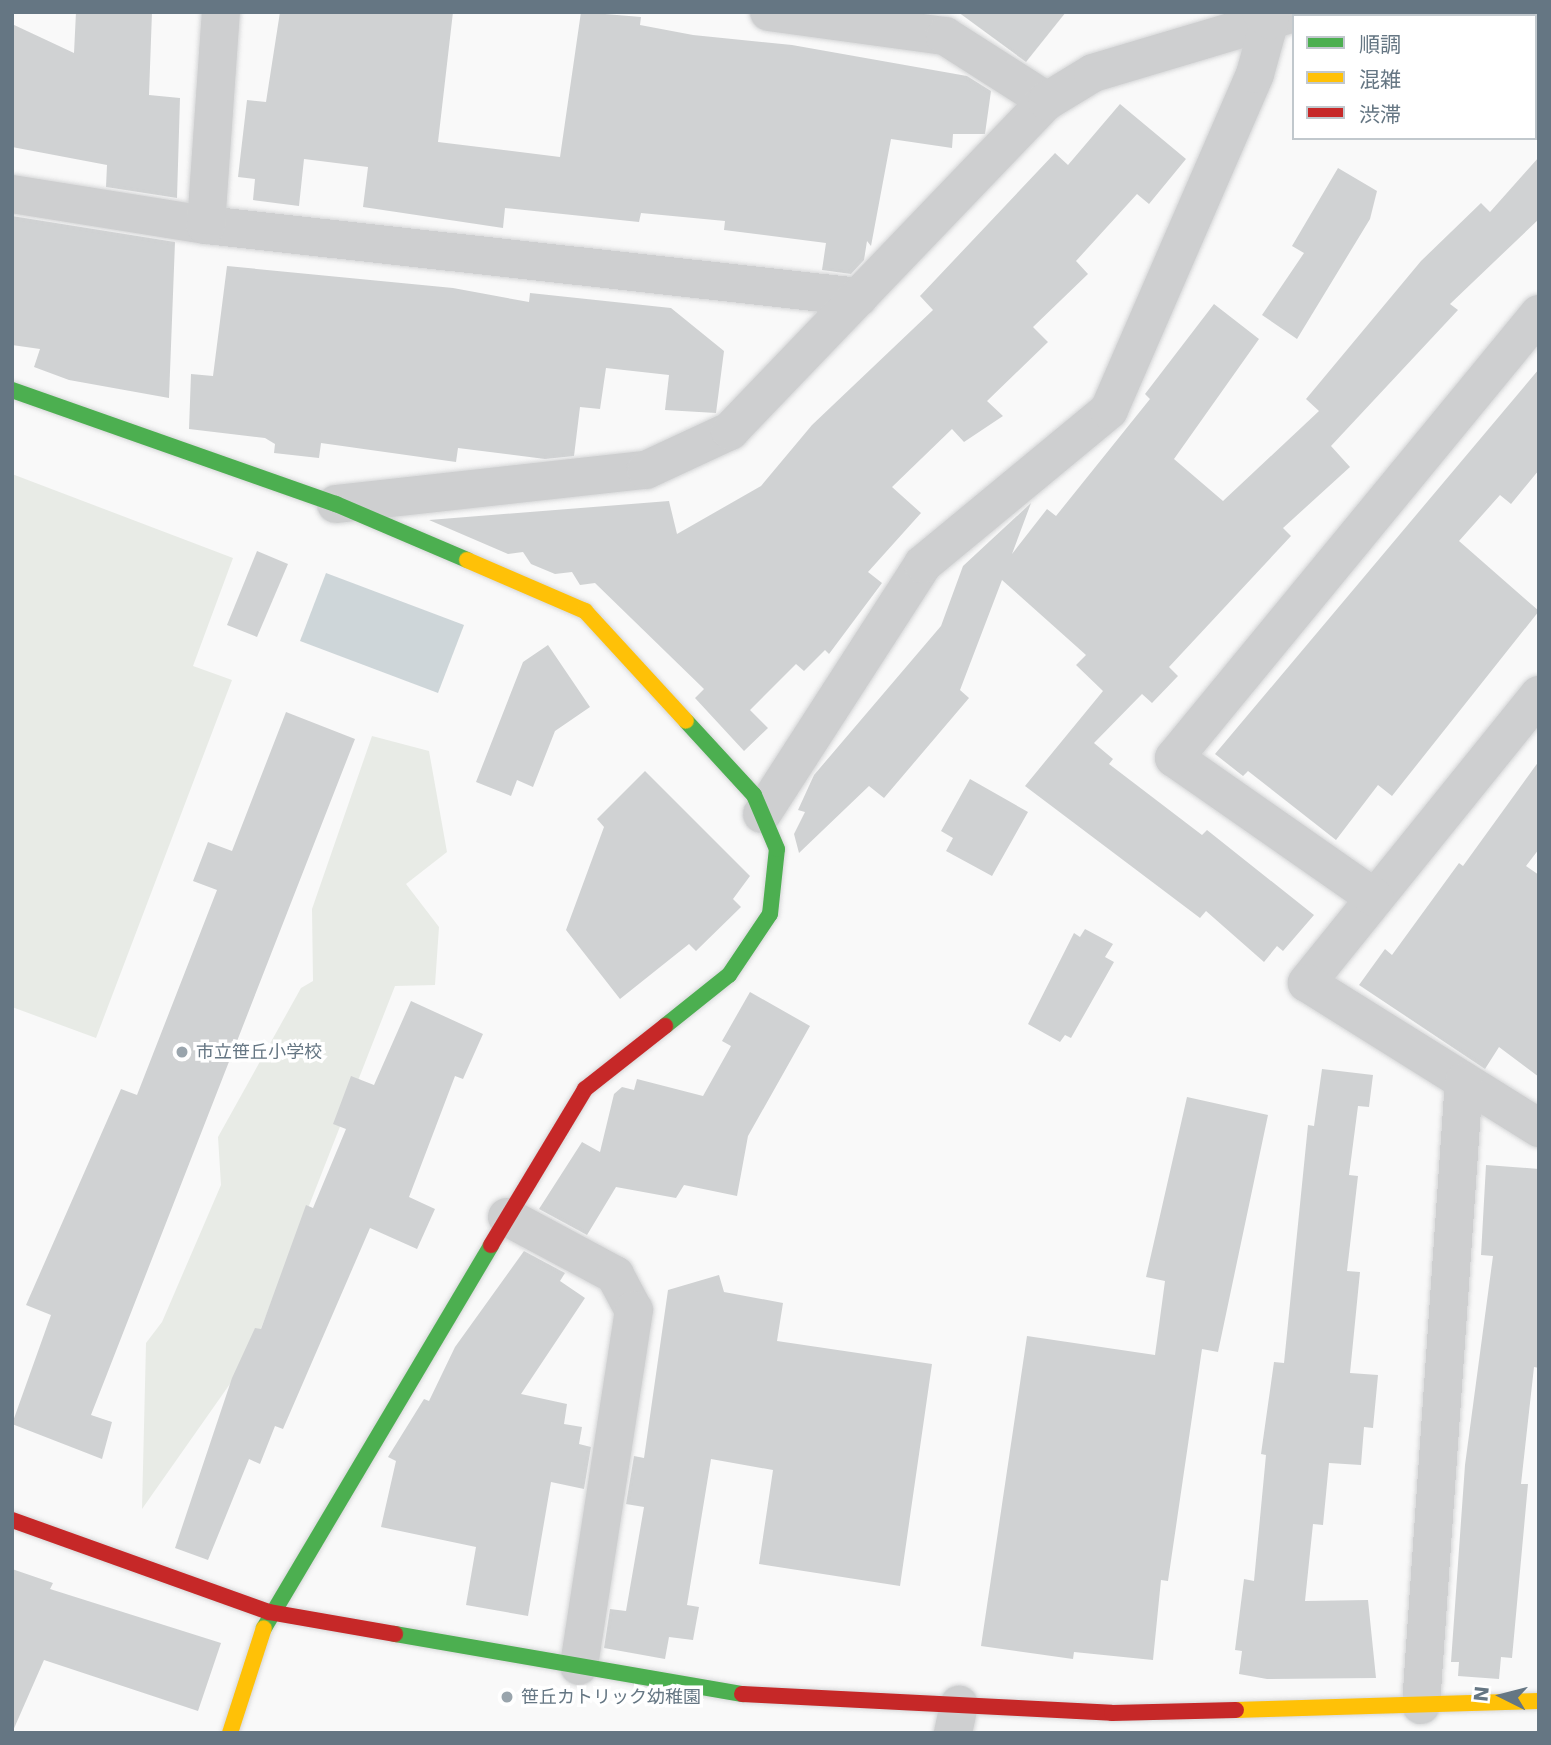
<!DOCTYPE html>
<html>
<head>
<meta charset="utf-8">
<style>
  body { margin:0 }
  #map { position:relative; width:1551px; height:1745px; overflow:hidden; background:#f9f9f9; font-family:"DejaVu Sans","Noto Sans JP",sans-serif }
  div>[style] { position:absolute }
  .green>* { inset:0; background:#e8ebe6 }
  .water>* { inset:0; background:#ced6d9 }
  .building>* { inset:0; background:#d0d2d3 }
  .roads { filter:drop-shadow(0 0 2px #d5d6d7) drop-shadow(0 0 2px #d5d6d7) }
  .street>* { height:38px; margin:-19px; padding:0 19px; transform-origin:19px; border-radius:19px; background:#cecfd0 }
  .fast>* { height:16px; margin:-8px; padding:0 8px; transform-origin:8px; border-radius:8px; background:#4caf50 }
  .slow>* { height:16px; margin:-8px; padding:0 8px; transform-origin:8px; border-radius:8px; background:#ffc107 }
  .jam>* { height:16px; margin:-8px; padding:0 8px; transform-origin:8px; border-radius:8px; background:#c62828 }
  .dots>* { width:19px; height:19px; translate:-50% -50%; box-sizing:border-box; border:4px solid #fff; border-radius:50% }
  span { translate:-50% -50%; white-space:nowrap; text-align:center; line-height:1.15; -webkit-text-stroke:7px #fff; paint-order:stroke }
  .poi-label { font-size:18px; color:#657683 }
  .left { translate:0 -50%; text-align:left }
  .frame { position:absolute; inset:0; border:14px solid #657683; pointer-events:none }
  .legend { position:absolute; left:1292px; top:14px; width:245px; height:126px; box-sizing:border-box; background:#fff; border:2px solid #c1c8cd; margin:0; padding:9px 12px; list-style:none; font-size:21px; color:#657683 }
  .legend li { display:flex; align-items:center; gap:14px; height:35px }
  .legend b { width:35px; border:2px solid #c1c8cd }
  .north { position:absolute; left:1467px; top:1661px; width:70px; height:70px; -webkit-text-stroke:5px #fff; paint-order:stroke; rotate:276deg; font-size:19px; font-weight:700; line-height:28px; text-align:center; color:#657683 }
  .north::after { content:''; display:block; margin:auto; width:24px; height:32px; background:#657683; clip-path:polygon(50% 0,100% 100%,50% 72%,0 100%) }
</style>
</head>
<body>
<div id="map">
  <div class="green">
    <div style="clip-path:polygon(12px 474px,233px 558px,193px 666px,232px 680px,96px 1038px,12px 1007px)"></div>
    <div style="clip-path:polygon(372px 736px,429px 751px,447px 852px,406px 884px,439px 927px,435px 985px,395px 986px,251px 1354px,142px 1509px,146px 1343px,162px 1322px,221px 1185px,218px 1137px,301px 988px,313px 981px,312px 909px)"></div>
  </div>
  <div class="water">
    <div style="clip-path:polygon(326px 573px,464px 625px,438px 693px,300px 641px)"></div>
  </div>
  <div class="building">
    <div style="clip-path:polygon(76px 12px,152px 12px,149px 95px,180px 98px,177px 198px,106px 187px,107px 165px,12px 147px,12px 24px,74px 53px)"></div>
    <div style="clip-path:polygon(280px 12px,453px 12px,438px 142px,560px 157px,581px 12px,641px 17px,640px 25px,693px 35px,792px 45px,967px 76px,991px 91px,985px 134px,953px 134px,952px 148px,891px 139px,871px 246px,867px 241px,864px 260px,851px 274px,822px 270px,826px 243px,724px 230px,725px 221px,641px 213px,639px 222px,505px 208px,503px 228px,363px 207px,368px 167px,304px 159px,299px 206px,253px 200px,255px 179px,238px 177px,247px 100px,266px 102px)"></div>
    <div style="clip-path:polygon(958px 12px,1066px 12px,1026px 62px)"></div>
    <div style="clip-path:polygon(1120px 104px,1186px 159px,1149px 204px,1137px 194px,1076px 261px,1088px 274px,1033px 327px,1048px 342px,987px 401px,1003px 416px,964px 442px,952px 429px,892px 487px,921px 513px,868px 572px,882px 583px,829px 654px,825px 650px,804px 671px,796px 664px,750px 710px,768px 728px,744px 751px,695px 698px,704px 689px,595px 583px,580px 585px,572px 572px,555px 574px,531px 564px,523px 552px,508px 554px,429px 520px,669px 501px,677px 534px,761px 486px,812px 425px,933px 310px,920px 296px,1055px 153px,1068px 165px)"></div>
    <div style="clip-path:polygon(1539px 157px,1539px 219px,1450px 304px,1458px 310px,1331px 446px,1350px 467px,1283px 528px,1291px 536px,1169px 667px,1178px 676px,1152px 703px,1142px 694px,1094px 743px,1113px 759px,1109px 764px,1202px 835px,1207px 830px,1314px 915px,1283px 951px,1277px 946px,1264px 962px,1206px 911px,1200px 918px,1025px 786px,1103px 691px,1076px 665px,1086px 655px,1002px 580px,960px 690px,969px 698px,884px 798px,869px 786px,799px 853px,794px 834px,805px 812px,798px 810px,814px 775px,941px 626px,963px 566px,1031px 503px,1012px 554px,1047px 509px,1056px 516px,1150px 399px,1145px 394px,1214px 304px,1259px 339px,1174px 459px,1223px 501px,1319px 411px,1306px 399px,1421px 261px,1481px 203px,1490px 212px)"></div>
    <div style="clip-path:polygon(1338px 168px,1377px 191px,1370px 219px,1297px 339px,1262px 315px,1304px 253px,1292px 246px)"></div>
    <div style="clip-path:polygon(12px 216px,175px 242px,169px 398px,69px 380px,34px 367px,40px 349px,12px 345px)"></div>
    <div style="clip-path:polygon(227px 266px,453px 288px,529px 302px,530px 293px,671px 308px,724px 351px,716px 413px,665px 410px,669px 375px,606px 368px,600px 409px,580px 407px,574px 456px,545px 459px,458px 448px,456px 462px,321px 443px,319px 458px,274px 453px,275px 444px,265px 438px,189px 429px,191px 374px,213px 376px)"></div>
    <div style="clip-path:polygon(1539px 369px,1539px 470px,1511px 504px,1500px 495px,1459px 541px,1539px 611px,1392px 796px,1378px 785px,1336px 840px,1248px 771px,1243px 776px,1215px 754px)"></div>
    <div style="clip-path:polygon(257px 551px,288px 564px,257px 637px,227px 625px)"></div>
    <div style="clip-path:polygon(548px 645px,590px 707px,555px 731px,533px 787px,517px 780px,511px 796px,476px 782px,523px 662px)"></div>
    <div style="clip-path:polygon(286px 712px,355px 739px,91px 1415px,112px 1422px,102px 1459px,12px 1424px,51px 1315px,26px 1305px,121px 1089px,137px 1095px,217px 890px,193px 881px,208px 842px,232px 851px)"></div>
    <div style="clip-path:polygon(1539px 761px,1539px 849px,1526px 866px,1539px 875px,1539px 1077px,1499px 1047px,1485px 1069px,1359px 985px,1385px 949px,1392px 955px,1459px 863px,1463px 866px)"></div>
    <div style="clip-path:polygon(645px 771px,750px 876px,733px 899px,741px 907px,696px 951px,689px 944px,620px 999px,566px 930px,604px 827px,597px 819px)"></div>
    <div style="clip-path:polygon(970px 779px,1028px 812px,992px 876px,946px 851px,953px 838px,941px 831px)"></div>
    <div style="clip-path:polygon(1085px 929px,1113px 944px,1105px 957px,1114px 962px,1071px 1038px,1065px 1035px,1060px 1042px,1028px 1024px,1074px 933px,1080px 937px)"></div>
    <div style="clip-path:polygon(750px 992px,810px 1026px,748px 1136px,737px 1196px,684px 1185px,676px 1198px,616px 1187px,587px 1235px,539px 1209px,582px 1142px,600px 1152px,614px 1094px,622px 1087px,634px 1090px,637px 1079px,703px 1096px,731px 1046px,722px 1041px)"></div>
    <div style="clip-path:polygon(411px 1001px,483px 1034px,463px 1079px,455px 1076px,409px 1197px,435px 1209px,417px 1249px,370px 1228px,283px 1429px,275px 1426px,260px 1464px,249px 1459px,208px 1560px,175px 1548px,232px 1378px,255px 1328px,261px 1329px,306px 1205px,313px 1208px,346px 1129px,333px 1124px,351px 1076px,374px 1085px)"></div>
    <div style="clip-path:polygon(1322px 1069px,1373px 1075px,1369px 1107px,1358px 1106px,1349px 1175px,1358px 1176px,1347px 1271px,1360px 1272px,1350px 1373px,1378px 1375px,1373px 1428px,1364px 1427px,1361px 1465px,1329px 1463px,1323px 1525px,1313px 1524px,1305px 1601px,1368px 1600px,1376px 1678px,1267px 1679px,1239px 1674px,1242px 1651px,1235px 1650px,1244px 1579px,1254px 1581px,1266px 1455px,1261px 1454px,1274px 1362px,1284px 1363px,1308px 1125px,1314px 1126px)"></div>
    <div style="clip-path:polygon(1187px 1097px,1268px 1115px,1218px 1352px,1202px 1349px,1168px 1581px,1161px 1580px,1153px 1660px,1074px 1652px,1073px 1659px,981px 1646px,1027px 1336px,1155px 1355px,1165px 1281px,1146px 1277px)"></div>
    <div style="clip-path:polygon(1486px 1165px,1539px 1169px,1539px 1368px,1534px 1367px,1521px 1484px,1528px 1484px,1512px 1658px,1501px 1657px,1499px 1679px,1458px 1676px,1459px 1662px,1451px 1662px,1465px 1465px,1493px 1256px,1481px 1255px)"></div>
    <div style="clip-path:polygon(524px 1251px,565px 1273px,560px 1281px,585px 1298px,521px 1394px,567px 1404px,564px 1424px,582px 1427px,579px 1444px,591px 1447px,584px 1489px,551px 1482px,528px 1616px,466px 1605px,476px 1547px,381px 1527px,396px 1461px,388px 1457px,424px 1399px,429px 1401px,455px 1347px)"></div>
    <div style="clip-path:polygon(719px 1275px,724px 1292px,783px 1303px,777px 1341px,932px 1364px,900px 1586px,759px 1564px,773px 1470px,711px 1459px,687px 1605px,699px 1607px,693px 1640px,669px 1637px,665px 1659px,604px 1648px,610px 1609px,626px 1611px,644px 1507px,626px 1504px,634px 1456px,644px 1458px,668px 1290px)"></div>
    <div style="clip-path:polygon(12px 1569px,53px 1583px,50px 1589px,221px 1643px,198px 1711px,44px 1660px,12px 1733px)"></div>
  </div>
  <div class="roads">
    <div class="street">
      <div style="left:769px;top:12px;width:178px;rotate:7.8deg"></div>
      <div style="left:945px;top:36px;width:121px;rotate:32.5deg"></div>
      <div style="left:12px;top:194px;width:196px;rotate:9.1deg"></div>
      <div style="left:206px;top:225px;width:657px;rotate:6.29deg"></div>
      <div style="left:206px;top:225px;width:214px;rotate:-86deg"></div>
      <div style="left:336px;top:504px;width:312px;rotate:-6.3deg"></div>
      <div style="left:646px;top:470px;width:93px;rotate:-24.9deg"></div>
      <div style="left:730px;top:431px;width:458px;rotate:-46.2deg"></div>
      <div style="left:1047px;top:101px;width:54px;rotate:-31.3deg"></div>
      <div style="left:1093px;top:73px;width:213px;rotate:-16.6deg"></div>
      <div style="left:1539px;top:695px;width:370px;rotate:128.9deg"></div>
      <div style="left:1307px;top:983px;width:274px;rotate:32deg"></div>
      <div style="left:762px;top:814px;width:297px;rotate:-57.2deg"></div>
      <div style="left:923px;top:564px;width:241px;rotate:-39.6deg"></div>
      <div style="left:1109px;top:410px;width:366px;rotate:-66.5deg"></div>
      <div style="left:1255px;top:74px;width:56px;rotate:-74.5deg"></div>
      <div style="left:1270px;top:20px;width:12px;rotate:-138deg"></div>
      <div style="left:1375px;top:898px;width:245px;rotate:-145.1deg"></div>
      <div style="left:1174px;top:758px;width:575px;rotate:-50.58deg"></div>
      <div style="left:507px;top:1217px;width:123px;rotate:28.2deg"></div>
      <div style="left:615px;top:1275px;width:40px;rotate:62deg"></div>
      <div style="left:634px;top:1310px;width:360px;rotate:98.8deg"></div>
      <div style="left:1421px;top:1705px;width:625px;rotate:-86.06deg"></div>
      <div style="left:953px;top:1733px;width:29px;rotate:-78deg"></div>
    </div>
    <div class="fast">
      <div style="left:12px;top:390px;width:343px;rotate:19.4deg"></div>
      <div style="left:336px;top:504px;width:142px;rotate:23.1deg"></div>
      <div style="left:665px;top:1026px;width:82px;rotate:-38.6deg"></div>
      <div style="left:729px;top:975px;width:73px;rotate:-56.1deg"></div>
      <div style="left:770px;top:914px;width:65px;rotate:-83.9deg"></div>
      <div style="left:777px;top:849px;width:59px;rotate:-113.1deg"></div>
      <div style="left:754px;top:795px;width:100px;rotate:-132.6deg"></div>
      <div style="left:264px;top:1628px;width:445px;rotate:-59.3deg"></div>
      <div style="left:395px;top:1634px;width:352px;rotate:9.8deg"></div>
    </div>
    <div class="slow">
      <div style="left:467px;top:560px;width:129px;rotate:23.4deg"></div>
      <div style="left:585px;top:611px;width:149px;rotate:47.4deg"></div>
      <div style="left:1236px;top:1710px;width:303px;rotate:-1.7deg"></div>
      <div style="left:230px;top:1733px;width:110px;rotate:-72.1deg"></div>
    </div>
    <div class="jam">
      <div style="left:491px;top:1245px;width:182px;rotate:-58.9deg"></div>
      <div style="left:585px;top:1089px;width:102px;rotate:-38.2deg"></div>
      <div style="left:12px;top:1520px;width:273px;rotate:19.7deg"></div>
      <div style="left:269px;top:1612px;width:128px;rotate:9.9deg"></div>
      <div style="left:742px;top:1694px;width:370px;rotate:2.9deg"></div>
      <div style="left:1112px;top:1713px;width:124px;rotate:-1.4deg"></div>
    </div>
  </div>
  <div class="dots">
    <div style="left:182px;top:1052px;background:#99a4ac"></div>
    <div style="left:507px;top:1697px;background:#99a4ac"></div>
  </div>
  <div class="poi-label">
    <span class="left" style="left:196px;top:1052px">市立笹丘小学校</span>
    <span class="left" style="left:521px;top:1697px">笹丘カトリック幼稚園</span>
  </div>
  <div class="frame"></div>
  <ul class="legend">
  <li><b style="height:9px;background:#4caf50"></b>順調</li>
  <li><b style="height:9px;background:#ffc107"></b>混雑</li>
  <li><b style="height:9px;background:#c62828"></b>渋滞</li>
  </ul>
  <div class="north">N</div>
</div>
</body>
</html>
